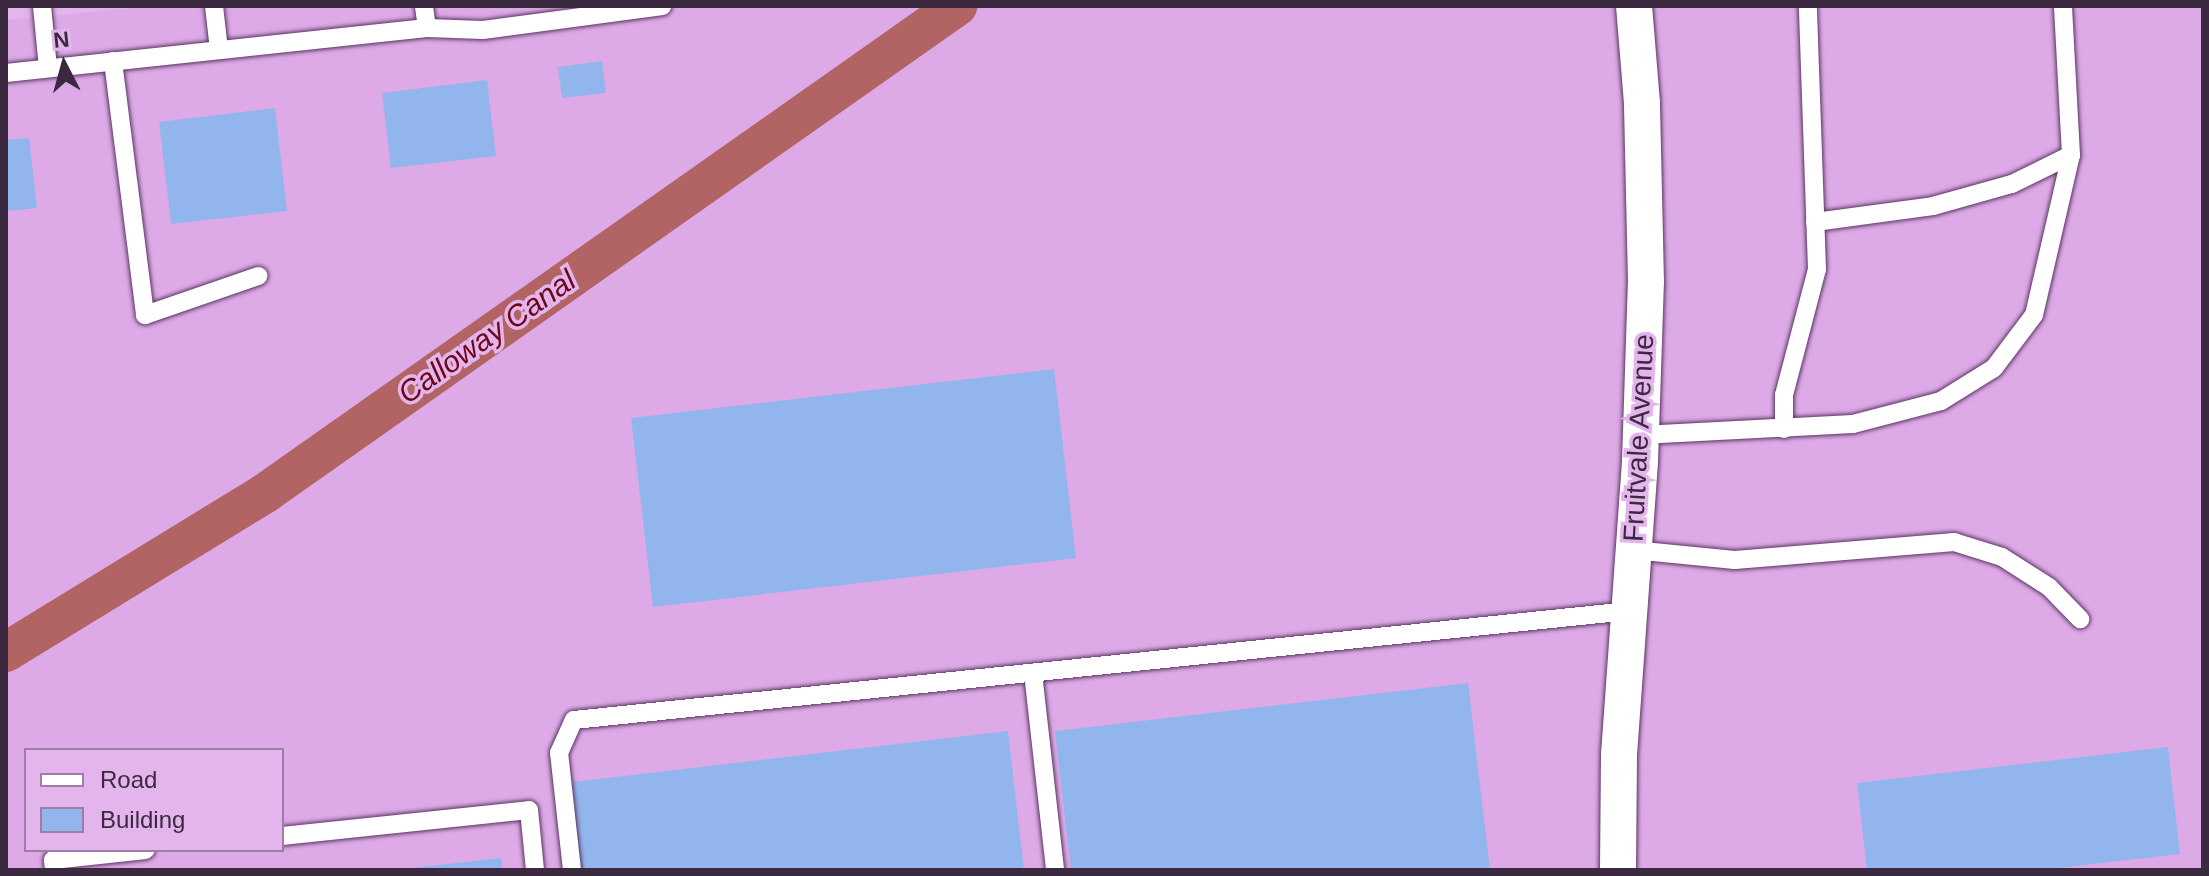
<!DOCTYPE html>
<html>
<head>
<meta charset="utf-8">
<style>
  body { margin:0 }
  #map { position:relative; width:2209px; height:876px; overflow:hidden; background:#e3b5ec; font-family:Arial,sans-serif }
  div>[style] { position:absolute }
  .built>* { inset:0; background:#ddaae7 }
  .canal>* { height:40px; margin:-20px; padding:0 20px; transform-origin:20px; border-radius:20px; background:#b26464 }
  .building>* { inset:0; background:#93b5ee }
  .roads { filter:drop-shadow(0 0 2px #5b3463) drop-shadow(0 0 2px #5b3463) }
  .lane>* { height:18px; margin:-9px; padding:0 9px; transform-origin:9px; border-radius:9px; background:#fff }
  .street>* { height:36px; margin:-18px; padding:0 18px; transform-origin:18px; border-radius:18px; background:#fff }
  span { translate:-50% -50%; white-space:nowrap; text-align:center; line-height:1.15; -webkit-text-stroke:7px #e3b5ec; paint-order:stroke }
  .street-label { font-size:28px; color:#3b293f }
  .water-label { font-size:30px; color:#6c0718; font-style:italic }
  .frame { position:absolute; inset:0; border:8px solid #3b293f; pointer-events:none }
  .legend { position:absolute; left:24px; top:748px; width:260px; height:104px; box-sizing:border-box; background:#e3b5ec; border:2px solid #a07da7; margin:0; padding:10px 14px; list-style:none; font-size:24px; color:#3b293f }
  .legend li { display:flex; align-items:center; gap:16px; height:40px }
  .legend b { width:40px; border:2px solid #a07da7 }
  .north { position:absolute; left:24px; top:24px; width:80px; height:80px; -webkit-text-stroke:6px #e3b5ec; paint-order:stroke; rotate:354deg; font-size:22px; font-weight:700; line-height:32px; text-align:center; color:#3b293f }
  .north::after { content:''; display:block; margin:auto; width:28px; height:36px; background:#3b293f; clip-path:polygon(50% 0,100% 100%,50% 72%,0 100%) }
</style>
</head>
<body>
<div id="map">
  <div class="built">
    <div style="clip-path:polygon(evenodd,153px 6px,2203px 6px,2203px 870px,6px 870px,6px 20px,153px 6px,26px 750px,282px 750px,282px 850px,26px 850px,26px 750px)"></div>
  </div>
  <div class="canal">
    <div style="left:6px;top:652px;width:303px;rotate:-31.5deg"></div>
    <div style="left:264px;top:494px;width:848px;rotate:-35.15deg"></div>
  </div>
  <div class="building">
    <div style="clip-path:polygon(602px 61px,606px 93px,562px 98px,558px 67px)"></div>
    <div style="clip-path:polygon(487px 80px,496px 156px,391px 168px,382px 93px)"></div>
    <div style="clip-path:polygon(275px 108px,287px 211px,171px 224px,159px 122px)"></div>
    <div style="clip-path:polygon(29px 138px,37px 208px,6px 211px,6px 140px)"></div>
    <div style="clip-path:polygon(1054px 369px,1076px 558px,653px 607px,631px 418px)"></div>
    <div style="clip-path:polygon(1468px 683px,1490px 870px,1071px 870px,1055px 731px)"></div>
    <div style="clip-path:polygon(1008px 731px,1024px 870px,574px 870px,564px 783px)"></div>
    <div style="clip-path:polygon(2168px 747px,2180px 854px,2041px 870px,1867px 870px,1857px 783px)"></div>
    <div style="clip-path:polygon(501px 858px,502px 870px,412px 870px,412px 868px)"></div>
  </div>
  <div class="roads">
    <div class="lane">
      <div style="left:42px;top:6px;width:62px;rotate:84.5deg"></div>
      <div style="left:214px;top:6px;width:44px;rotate:83.5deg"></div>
      <div style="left:427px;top:28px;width:56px;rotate:2deg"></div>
      <div style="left:483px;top:30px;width:181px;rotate:-7.6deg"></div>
      <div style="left:113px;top:61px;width:256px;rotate:82.8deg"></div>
      <div style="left:145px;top:315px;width:120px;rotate:-19deg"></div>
      <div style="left:6px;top:73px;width:423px;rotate:-6.1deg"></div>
      <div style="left:427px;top:28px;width:22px;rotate:-98deg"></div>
      <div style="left:1815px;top:222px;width:119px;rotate:-7.7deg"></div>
      <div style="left:1933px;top:206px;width:82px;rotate:-15.6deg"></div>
      <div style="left:2012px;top:184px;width:66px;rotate:-26.2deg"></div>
      <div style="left:1784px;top:429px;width:34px;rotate:-90deg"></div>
      <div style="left:1784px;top:395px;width:130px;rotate:-75.3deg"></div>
      <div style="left:1817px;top:269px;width:263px;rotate:-92deg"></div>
      <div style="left:1641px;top:435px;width:212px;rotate:-3deg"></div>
      <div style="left:1853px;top:424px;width:91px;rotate:-14.6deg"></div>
      <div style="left:1941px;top:401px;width:62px;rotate:-31.9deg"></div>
      <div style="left:1994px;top:368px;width:66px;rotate:-53deg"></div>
      <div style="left:2034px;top:315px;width:164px;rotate:-77deg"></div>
      <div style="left:2071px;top:155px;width:149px;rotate:-93.1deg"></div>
      <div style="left:1633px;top:550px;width:102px;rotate:5.6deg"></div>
      <div style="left:1735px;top:560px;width:220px;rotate:-4.7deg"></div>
      <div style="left:1954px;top:542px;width:50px;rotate:17.4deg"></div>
      <div style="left:2002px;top:557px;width:56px;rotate:32.6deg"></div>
      <div style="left:2049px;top:587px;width:45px;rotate:45.9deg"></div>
      <div style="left:1033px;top:673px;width:198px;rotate:83.6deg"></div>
      <div style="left:282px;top:836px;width:248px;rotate:-6deg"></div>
      <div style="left:529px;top:810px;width:60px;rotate:84.3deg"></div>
      <div style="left:54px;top:870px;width:10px;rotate:-96deg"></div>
      <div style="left:53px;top:860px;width:93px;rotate:-6.2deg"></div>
      <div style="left:572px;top:870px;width:118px;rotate:-96.3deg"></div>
      <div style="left:559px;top:753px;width:36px;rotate:-66deg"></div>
      <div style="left:574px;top:720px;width:1060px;rotate:-5.9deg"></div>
    </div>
    <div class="street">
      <div style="left:1618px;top:870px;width:115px;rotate:-89.5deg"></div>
      <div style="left:1619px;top:755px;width:295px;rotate:-85.9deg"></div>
      <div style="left:1640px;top:461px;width:179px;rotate:-88.1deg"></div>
      <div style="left:1646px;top:282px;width:179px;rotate:-91.3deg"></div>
      <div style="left:1642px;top:103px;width:97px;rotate:-94.7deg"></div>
    </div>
  </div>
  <div class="street-label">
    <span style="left:1639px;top:438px;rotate:-87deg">Fruitvale Avenue</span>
  </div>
  <div class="water-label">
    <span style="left:487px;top:337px;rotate:-35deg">Calloway Canal</span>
  </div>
  <div class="frame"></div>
  <ul class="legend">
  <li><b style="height:10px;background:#fff"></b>Road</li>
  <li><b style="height:22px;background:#93b5ee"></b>Building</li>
  </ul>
  <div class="north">N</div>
</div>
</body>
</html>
